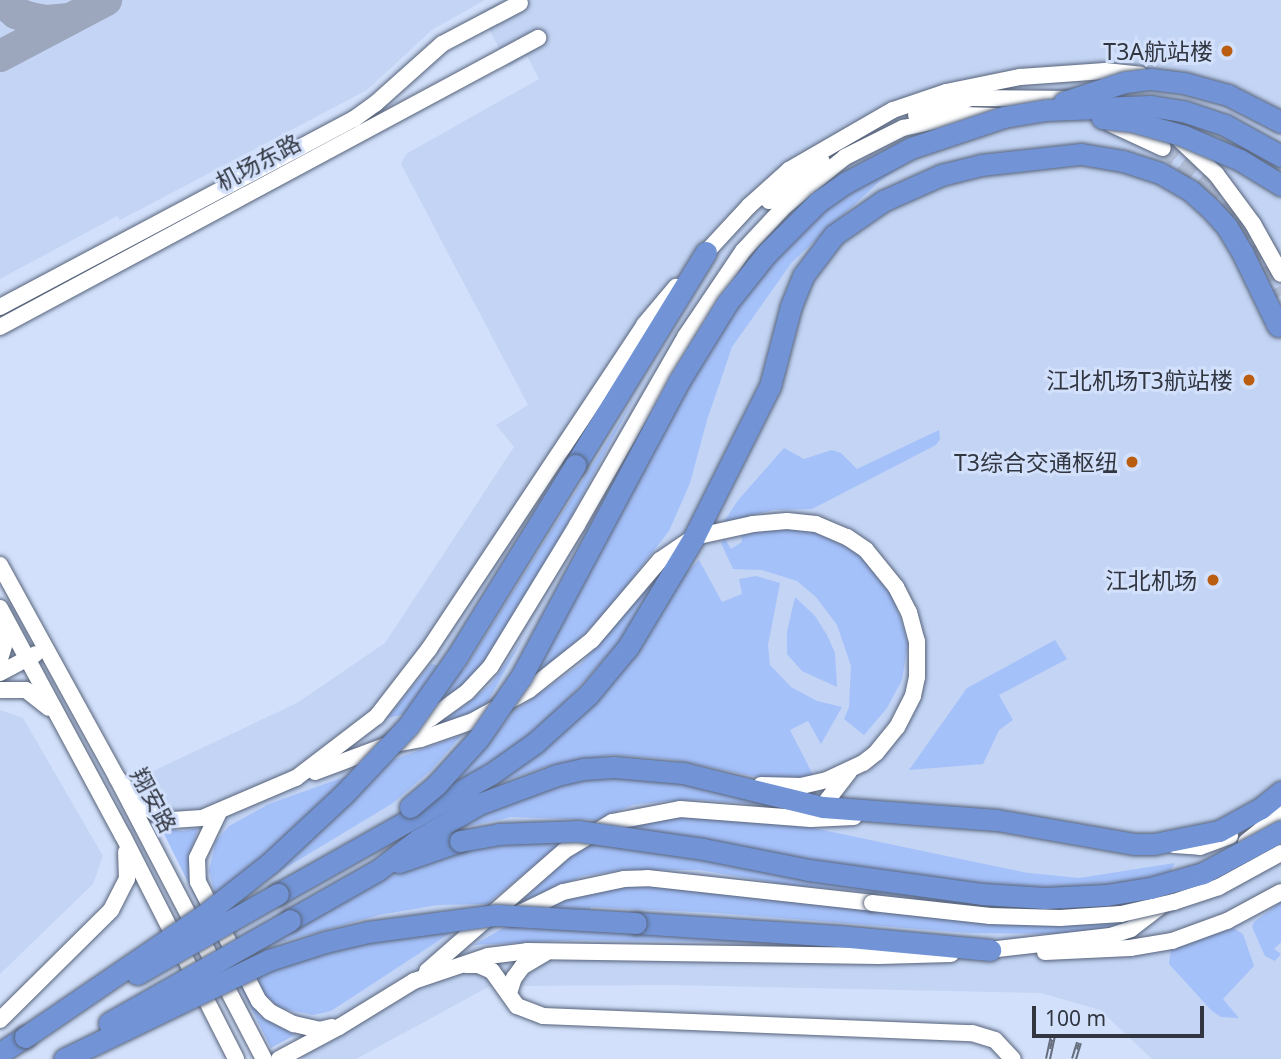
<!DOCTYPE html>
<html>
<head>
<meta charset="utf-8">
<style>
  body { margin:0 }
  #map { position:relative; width:1281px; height:1059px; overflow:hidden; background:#d2e0fb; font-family:"Noto Sans","Noto Sans SC",sans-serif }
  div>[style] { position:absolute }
  .built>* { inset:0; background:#c3d4f4 }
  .green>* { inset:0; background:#a5c1fa }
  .taxiway>* { height:32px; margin:-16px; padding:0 16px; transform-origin:16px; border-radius:16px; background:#9ca6bc }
  .secondary-tunnel>* { height:16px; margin-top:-8px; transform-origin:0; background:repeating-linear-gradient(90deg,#b2bed6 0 16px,transparent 0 24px) }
  .roads { filter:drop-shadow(0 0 2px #57637a) drop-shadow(0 0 2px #57637a) }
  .secondary>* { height:16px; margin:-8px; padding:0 8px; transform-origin:8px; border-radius:8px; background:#fff }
  .highway>* { height:21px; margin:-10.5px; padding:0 10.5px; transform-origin:10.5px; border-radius:10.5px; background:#7294d7 }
  .rail>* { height:6px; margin-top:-3px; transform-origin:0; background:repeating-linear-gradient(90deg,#d2e0fb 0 10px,#656d7c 0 20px); box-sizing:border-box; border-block:2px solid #656d7c }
  .bridges { filter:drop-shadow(0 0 2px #57637a) drop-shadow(0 0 2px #57637a) }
  .secondary-bridge>* { height:16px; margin:-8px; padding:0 8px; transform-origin:8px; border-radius:8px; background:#fff }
  .highway-bridge>* { height:21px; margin:-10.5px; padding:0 10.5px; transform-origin:10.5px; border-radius:10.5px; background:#7294d7 }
  .dots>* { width:19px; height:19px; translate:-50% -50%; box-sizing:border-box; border:4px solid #d2e0fb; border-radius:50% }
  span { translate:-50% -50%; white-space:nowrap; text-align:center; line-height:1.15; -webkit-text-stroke:6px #d2e0fb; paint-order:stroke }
  .poi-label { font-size:23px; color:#313640 }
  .right { translate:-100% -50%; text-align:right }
  .street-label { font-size:23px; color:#313640 }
  .scale { position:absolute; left:1032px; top:1006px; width:172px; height:32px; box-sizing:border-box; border:4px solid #313640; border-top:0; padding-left:9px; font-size:21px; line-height:24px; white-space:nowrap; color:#313640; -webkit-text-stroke:5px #d2e0fb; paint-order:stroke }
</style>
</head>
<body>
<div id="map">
  <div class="built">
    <div style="clip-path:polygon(0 0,485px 0,432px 30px,367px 90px,120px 220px,117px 216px,0 279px)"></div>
    <div style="clip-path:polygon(504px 0,1281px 0,1281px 1059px,1152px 1059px,1100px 1010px,1041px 993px,668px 985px,490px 986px,356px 1059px,304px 1059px,149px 773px,297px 703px,385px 643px,514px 447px,496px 425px,528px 405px,401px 164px,406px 154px,539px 79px,527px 56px,509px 67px,480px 12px)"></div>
    <div style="clip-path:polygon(0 710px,23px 718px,103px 856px,93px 884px,0 974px)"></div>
  </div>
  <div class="green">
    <div style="clip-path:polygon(944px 145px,905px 164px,880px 181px,792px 262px,732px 347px,707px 420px,690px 483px,669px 531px,606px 612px,570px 648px,526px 683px,709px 346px,735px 307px,789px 241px,826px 207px,901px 158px)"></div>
    <div style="clip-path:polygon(635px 397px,552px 552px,494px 651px,463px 688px,434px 708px,387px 718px,431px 664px,464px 670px)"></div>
    <div style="clip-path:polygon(939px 430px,940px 439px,936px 445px,812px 509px,773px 510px,723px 523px,739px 499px,784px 448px,804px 459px,832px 450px,841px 453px,857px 469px)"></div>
    <div style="clip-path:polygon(786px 527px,812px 531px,851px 549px,872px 568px,894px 599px,908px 643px,902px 680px,887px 708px,864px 735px,844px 719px,849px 707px,851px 666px,837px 625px,816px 597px,797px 581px,762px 570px,733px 569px,721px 543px,725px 539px,731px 549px,742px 542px,741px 532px)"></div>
    <div style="clip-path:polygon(699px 560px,722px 602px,742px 594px,739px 579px,756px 576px,780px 583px,768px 645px,770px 665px,791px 687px,817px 701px,842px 707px,821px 744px,808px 721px,790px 730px,814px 777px,773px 780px,669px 759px,611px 755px,545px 767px,493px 785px,444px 808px,534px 752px,680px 578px)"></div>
    <div style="clip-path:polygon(668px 562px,623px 638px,548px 721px,525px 740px,443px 791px,479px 755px,512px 713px,581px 664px)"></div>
    <div style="clip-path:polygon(795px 597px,815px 616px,827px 635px,835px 653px,837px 687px,802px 671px,787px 654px,787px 632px)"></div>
    <div style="clip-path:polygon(523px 638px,484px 708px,428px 729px,466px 705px,491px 684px)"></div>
    <div style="clip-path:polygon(1055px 640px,1067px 659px,999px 695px,1013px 720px,999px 730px,983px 764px,909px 770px,967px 688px)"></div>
    <div style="clip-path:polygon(462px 735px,430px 771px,393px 803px,219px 908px,209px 871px,216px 841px,229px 826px,269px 804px)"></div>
    <div style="clip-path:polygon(644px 773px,780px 806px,701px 800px,668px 801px,633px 805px,595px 820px,511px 817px,447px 831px,549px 782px)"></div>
    <div style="clip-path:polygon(735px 817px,813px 828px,1028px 873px,1079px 878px,1175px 863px,1148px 911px,1133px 924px,1106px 929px,1057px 934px,969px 933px,717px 913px,591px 907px,581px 928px,846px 944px,577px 940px,474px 945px,543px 905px,626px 883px,908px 912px,914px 897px,783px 884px,699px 870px,623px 870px,582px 876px,518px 904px,571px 856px,625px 825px,658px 818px)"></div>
    <div style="clip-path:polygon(161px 828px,183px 831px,198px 828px,190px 854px,192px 876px,260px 1016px,295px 1035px,271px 1048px)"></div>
    <div style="clip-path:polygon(564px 841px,487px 904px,437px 905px,379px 915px,267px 946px,391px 874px,489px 844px)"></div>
    <div style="clip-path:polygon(1281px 902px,1281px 942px,1274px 949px,1281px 954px,1275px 961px,1265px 956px,1252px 927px,1254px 922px)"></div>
    <div style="clip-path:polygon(458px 928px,331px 1011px,313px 1015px,280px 1008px,265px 996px,255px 975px,338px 948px)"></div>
    <div style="clip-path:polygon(1233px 928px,1243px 934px,1254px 966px,1223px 999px,1239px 1018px,1221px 1017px,1212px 1011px,1169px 964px,1171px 949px)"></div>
  </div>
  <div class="taxiway">
    <div style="left:0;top:0;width:21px;rotate:39deg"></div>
    <div style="left:16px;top:13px;width:15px;rotate:20deg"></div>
    <div style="left:30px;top:18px;width:16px;rotate:11deg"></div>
    <div style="left:46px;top:21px;width:24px;rotate:-5deg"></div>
    <div style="left:0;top:56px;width:120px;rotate:-27.8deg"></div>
  </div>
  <div class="secondary-tunnel">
    <div style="left:1163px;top:148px;width:58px;rotate:39.4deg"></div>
    <div style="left:1208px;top:185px;width:52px;rotate:48.1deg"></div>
    <div style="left:1243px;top:224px;width:81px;rotate:61.8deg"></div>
  </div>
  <div class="roads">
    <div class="secondary">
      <div style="left:916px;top:115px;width:58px;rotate:-17.2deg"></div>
      <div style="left:971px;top:98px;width:102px;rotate:0.6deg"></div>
      <div style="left:1111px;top:124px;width:57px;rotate:24.8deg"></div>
      <div style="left:1180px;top:140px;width:50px;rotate:43.4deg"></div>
      <div style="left:1216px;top:174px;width:62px;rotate:53.5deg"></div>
      <div style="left:1253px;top:224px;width:57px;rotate:60.8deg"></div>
      <div style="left:769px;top:201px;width:66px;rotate:-36.3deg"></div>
      <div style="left:700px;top:259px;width:72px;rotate:-47.2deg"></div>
      <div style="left:749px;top:206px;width:54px;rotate:-42deg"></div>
      <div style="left:789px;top:170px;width:120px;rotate:-30deg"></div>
      <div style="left:893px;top:110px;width:56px;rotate:-18.8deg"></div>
      <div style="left:946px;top:92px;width:76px;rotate:-11.5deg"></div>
      <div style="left:1020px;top:77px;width:85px;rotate:-4deg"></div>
      <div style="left:1105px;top:71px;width:36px;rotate:6deg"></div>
      <div style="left:0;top:307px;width:401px;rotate:-28deg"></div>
      <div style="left:354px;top:119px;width:26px;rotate:-36deg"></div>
      <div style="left:375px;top:104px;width:90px;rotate:-41.8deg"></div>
      <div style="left:442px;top:44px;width:88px;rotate:-27.7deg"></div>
      <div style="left:0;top:327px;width:611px;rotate:-28.24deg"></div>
      <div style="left:0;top:565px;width:243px;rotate:61.2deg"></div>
      <div style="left:117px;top:778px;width:317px;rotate:62.4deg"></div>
      <div style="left:0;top:608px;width:259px;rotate:61.7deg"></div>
      <div style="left:123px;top:836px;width:250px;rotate:63.1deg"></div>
      <div style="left:0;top:627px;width:19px;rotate:78deg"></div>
      <div style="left:4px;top:646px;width:14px;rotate:107deg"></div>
      <div style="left:0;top:673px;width:40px;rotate:-28deg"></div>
      <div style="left:0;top:690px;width:26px"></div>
      <div style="left:26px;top:690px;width:29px;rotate:38deg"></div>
      <div style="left:395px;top:744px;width:26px;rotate:-11deg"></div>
      <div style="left:421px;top:739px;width:55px;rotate:-19.1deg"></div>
      <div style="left:473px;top:721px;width:64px;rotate:-29deg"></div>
      <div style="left:529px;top:690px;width:80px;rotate:-38.4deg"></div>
      <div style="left:592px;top:640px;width:105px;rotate:-49.6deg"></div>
      <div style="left:660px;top:560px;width:41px;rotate:-34.1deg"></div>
      <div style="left:694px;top:537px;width:60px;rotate:-12.4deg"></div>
      <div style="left:753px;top:524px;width:34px;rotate:-5deg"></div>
      <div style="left:787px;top:521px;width:29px;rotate:6deg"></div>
      <div style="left:816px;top:524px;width:34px;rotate:23deg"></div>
      <div style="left:847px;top:537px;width:23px;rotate:34deg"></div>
      <div style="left:866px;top:550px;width:48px;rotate:51deg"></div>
      <div style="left:896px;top:587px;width:28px;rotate:63deg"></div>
      <div style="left:909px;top:612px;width:30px;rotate:75deg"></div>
      <div style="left:917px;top:641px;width:36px;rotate:90deg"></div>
      <div style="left:917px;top:677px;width:19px;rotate:102deg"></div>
      <div style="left:913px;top:696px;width:35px;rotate:117deg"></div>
      <div style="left:897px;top:727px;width:33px;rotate:129deg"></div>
      <div style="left:876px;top:753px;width:16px;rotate:142deg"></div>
      <div style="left:863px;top:763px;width:40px;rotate:155deg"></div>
      <div style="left:827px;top:780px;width:26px;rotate:167deg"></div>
      <div style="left:802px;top:786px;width:41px;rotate:-178.6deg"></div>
      <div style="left:315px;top:772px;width:75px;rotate:-20.4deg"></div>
      <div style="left:385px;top:746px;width:54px;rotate:-31.3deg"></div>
      <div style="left:431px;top:718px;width:44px;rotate:-35.8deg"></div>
      <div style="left:467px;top:692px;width:35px;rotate:-47deg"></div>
      <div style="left:491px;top:666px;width:165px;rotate:-58.6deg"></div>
      <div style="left:577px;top:525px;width:217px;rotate:-60.1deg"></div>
      <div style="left:685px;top:337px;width:104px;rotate:-56deg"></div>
      <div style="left:743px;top:251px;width:62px;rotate:-47deg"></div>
      <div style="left:785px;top:206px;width:77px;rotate:-39.2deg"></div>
      <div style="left:845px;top:157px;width:65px;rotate:-26.6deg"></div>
      <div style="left:903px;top:128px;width:62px;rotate:-12deg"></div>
      <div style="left:964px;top:115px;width:32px;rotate:2deg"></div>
      <div style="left:117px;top:778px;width:29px;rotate:49deg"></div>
      <div style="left:136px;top:800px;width:27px;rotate:34deg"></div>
      <div style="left:158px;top:815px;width:15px;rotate:20deg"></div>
      <div style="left:172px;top:820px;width:30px;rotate:-4deg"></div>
      <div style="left:202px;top:818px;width:102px;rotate:-23.1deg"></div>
      <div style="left:296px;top:778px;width:102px;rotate:-37.4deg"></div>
      <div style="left:377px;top:716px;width:85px;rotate:-52.2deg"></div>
      <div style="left:429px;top:649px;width:389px;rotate:-56.4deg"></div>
      <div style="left:644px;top:325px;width:50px;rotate:-49.9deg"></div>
      <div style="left:219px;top:812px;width:51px;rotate:115.6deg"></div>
      <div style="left:197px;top:858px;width:24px;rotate:88deg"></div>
      <div style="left:198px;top:882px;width:134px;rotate:62.9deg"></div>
      <div style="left:259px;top:1001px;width:16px;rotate:45deg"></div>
      <div style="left:270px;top:1012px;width:27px;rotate:27deg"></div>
      <div style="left:294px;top:1024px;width:26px;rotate:13deg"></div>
      <div style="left:319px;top:1030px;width:13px;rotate:-13deg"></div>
      <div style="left:818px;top:812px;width:51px;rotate:-52.2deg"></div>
      <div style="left:1246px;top:842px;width:45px;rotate:-38.7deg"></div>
      <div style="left:1174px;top:845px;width:26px;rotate:4deg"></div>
      <div style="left:1200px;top:847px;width:32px;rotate:-20deg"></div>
      <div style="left:512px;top:917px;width:57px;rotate:-26.1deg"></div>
      <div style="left:563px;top:892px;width:62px;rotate:-12deg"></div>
      <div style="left:624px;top:879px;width:23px;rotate:-2deg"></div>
      <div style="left:647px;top:878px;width:226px;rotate:6.3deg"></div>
      <div style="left:980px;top:951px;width:131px;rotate:-6.6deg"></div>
      <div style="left:1110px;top:936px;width:22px;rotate:-18deg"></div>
      <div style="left:1131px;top:929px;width:87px;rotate:-37.5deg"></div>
      <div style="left:1045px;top:952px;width:85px;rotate:-2.7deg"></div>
      <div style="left:1130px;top:948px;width:43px;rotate:-9.5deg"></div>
      <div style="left:1172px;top:941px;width:59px;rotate:-20deg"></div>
      <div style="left:1227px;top:921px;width:61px;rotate:-28.2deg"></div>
      <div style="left:466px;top:965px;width:12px"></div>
      <div style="left:478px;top:965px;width:15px;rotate:23deg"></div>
      <div style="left:492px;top:971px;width:43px;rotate:54.5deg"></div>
      <div style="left:517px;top:1006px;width:28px;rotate:21deg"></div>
      <div style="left:543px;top:1016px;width:429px;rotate:2.3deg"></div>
      <div style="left:972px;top:1033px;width:24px;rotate:17deg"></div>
      <div style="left:995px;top:1040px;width:26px;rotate:47deg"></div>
      <div style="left:427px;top:971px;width:182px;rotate:-41.2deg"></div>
      <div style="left:564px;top:851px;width:56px;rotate:-31.1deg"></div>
      <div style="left:612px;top:822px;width:69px;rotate:-10.8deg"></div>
      <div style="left:680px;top:809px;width:131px;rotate:4.4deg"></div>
      <div style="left:811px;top:819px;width:43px;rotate:-2.7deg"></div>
      <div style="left:509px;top:993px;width:16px;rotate:-72deg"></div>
      <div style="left:514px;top:978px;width:14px;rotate:-54deg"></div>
      <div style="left:522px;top:967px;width:27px;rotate:-31deg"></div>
      <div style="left:0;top:1020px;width:156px;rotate:-44.7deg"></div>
      <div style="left:111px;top:910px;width:35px;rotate:-63deg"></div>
      <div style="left:127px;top:879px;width:27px;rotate:-92deg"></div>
      <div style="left:279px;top:1059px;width:68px;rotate:-28.1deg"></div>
      <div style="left:339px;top:1027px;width:88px;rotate:-31.5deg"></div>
      <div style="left:414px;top:981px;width:78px;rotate:-18.7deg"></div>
      <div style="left:488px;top:956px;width:39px;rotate:-7deg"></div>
      <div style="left:527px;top:951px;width:352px;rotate:0.8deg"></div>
      <div style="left:879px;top:956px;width:72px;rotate:-1.6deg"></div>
    </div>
    <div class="highway">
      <div style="left:575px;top:465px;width:250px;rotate:-58.4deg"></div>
      <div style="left:399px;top:862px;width:65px;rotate:-19deg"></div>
      <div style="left:278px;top:894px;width:244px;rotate:-29.4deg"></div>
      <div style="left:491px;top:774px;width:54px;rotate:-35.2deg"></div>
      <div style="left:535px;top:743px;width:72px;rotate:-42.2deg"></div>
      <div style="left:588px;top:695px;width:62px;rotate:-50.2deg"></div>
      <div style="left:628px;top:647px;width:128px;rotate:-59deg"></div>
      <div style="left:694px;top:537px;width:169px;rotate:-63.3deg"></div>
      <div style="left:770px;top:386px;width:83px;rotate:-75.3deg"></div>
      <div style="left:791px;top:306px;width:32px;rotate:-68deg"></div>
      <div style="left:803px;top:276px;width:51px;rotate:-52.9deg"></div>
      <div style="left:834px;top:235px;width:60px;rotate:-34.8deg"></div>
      <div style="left:883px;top:201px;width:64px;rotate:-24.1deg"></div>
      <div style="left:941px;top:175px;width:41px;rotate:-14deg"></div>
      <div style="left:981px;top:165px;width:101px;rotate:-6.3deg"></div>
      <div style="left:1081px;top:154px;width:43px;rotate:9.5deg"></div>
      <div style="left:1123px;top:161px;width:39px;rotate:18deg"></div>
      <div style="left:1160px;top:173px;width:36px;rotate:30deg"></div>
      <div style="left:1191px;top:191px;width:25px;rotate:42deg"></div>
      <div style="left:1210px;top:208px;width:25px;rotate:48deg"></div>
      <div style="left:1227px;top:227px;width:31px;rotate:59deg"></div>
      <div style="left:1243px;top:254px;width:80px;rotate:64.1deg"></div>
      <div style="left:290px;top:920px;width:101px;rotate:-29.6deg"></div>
      <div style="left:378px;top:870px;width:51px;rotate:-37.1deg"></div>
      <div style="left:419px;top:839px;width:69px;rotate:-30.3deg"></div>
      <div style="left:479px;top:804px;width:83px;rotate:-20.4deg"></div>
      <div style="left:557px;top:775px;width:28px;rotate:-13deg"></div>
      <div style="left:584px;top:769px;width:30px;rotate:-4deg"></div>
      <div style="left:614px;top:767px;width:69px;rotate:5deg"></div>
      <div style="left:683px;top:773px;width:144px;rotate:13.7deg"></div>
      <div style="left:823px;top:807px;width:174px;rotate:4.3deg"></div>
      <div style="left:997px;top:820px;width:140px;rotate:9.9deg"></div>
      <div style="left:1135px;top:844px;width:19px"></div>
      <div style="left:1154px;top:844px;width:66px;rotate:-11.3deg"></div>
      <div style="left:1219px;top:831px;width:48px;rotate:-28.7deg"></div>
      <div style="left:1261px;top:808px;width:26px;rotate:-39deg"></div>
      <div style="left:636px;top:923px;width:203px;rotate:3.7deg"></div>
      <div style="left:839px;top:936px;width:152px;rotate:5.3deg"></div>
      <div style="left:0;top:1053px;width:30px;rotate:-33deg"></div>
    </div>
  </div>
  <div class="rail">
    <div style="left:1048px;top:1059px;width:24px;rotate:-78deg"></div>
    <div style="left:1074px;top:1059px;width:17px;rotate:-73deg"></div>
  </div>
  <div class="bridges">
    <div class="secondary-bridge">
      <div style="left:872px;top:903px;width:119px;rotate:6.3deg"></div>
      <div style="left:990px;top:916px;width:70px;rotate:1.6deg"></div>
      <div style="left:1060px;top:918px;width:61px;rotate:-3.8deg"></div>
      <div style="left:1121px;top:914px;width:54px;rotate:-12.8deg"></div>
      <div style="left:1174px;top:902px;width:47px;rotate:-18.4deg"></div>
      <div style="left:1219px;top:887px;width:71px;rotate:-28.7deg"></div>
    </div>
    <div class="highway-bridge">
      <div style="left:1064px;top:102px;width:64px;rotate:-18.2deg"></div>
      <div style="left:1125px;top:82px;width:26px;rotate:-7deg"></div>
      <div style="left:1151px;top:79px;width:33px;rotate:7deg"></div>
      <div style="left:1184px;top:83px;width:46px;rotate:15.3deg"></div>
      <div style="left:1228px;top:95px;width:59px;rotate:27deg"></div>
      <div style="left:1102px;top:118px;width:29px;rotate:6deg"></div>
      <div style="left:1131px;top:121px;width:55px;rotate:15.8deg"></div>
      <div style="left:1184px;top:136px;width:61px;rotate:23.2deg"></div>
      <div style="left:1240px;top:160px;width:48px;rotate:31.4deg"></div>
      <div style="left:410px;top:807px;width:35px;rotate:-40deg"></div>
      <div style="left:437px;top:784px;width:61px;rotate:-47.7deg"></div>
      <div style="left:478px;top:739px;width:75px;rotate:-55.3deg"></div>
      <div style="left:521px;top:677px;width:336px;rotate:-61.9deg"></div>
      <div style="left:679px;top:381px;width:92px;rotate:-58.4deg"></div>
      <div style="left:727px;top:303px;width:64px;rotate:-51.3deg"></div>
      <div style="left:767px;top:253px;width:72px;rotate:-45deg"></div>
      <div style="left:818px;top:202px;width:35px;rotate:-35deg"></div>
      <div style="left:847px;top:182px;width:72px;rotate:-28deg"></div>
      <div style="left:911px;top:148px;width:98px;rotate:-18.4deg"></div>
      <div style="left:1004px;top:117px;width:43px;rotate:-9.5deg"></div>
      <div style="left:1046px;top:110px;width:105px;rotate:-2.2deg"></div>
      <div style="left:1151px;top:106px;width:32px;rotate:9deg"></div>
      <div style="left:1183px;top:111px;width:44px;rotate:18.4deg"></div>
      <div style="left:1225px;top:125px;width:64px;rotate:29deg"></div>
      <div style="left:460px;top:841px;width:39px;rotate:-10deg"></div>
      <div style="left:498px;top:834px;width:80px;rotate:-2.1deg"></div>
      <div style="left:578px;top:831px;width:126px;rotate:8.2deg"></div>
      <div style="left:703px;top:849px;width:108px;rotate:11.2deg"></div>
      <div style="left:809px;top:870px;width:176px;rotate:7.9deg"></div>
      <div style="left:983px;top:894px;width:62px;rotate:3.7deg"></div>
      <div style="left:1045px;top:898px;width:61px;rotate:-2.8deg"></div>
      <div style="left:1106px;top:895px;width:45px;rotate:-9deg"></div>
      <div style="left:1150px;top:888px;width:55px;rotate:-15.8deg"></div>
      <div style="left:1203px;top:873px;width:89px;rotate:-28.3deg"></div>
      <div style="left:137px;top:974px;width:162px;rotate:-29.6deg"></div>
      <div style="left:109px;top:1023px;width:208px;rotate:-29.6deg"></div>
      <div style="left:25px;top:1037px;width:222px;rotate:-34.3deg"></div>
      <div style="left:208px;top:912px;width:79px;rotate:-38.3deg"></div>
      <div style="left:270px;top:863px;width:101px;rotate:-43deg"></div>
      <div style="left:344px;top:794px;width:93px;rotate:-46.7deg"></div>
      <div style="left:408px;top:726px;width:83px;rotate:-54.8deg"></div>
      <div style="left:456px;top:658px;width:227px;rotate:-58.3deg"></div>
      <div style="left:64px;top:1059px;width:228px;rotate:-25.8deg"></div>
      <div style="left:269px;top:960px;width:59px;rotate:-17.8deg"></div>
      <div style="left:325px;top:942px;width:44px;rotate:-13.1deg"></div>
      <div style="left:368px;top:932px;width:129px;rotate:-7.6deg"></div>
      <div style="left:496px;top:915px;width:140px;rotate:3.3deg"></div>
    </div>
  </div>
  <div class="dots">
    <div style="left:1227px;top:51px;background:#bb5d10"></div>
    <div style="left:1249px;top:380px;background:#bb5d10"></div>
    <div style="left:1132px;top:462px;background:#bb5d10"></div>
    <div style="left:1213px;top:580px;background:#bb5d10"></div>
  </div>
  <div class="poi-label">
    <span class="right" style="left:1213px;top:51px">T3A航站楼</span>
    <span class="right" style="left:1233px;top:380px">江北机场T3航站楼</span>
    <span class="right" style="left:1118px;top:462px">T3综合交通枢纽</span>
    <span class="right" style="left:1197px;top:580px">江北机场</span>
  </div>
  <div class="street-label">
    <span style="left:258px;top:162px;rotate:-28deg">机场东路</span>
    <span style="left:154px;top:800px;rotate:62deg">翔安路</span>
  </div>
  <div class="scale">100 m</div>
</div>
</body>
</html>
